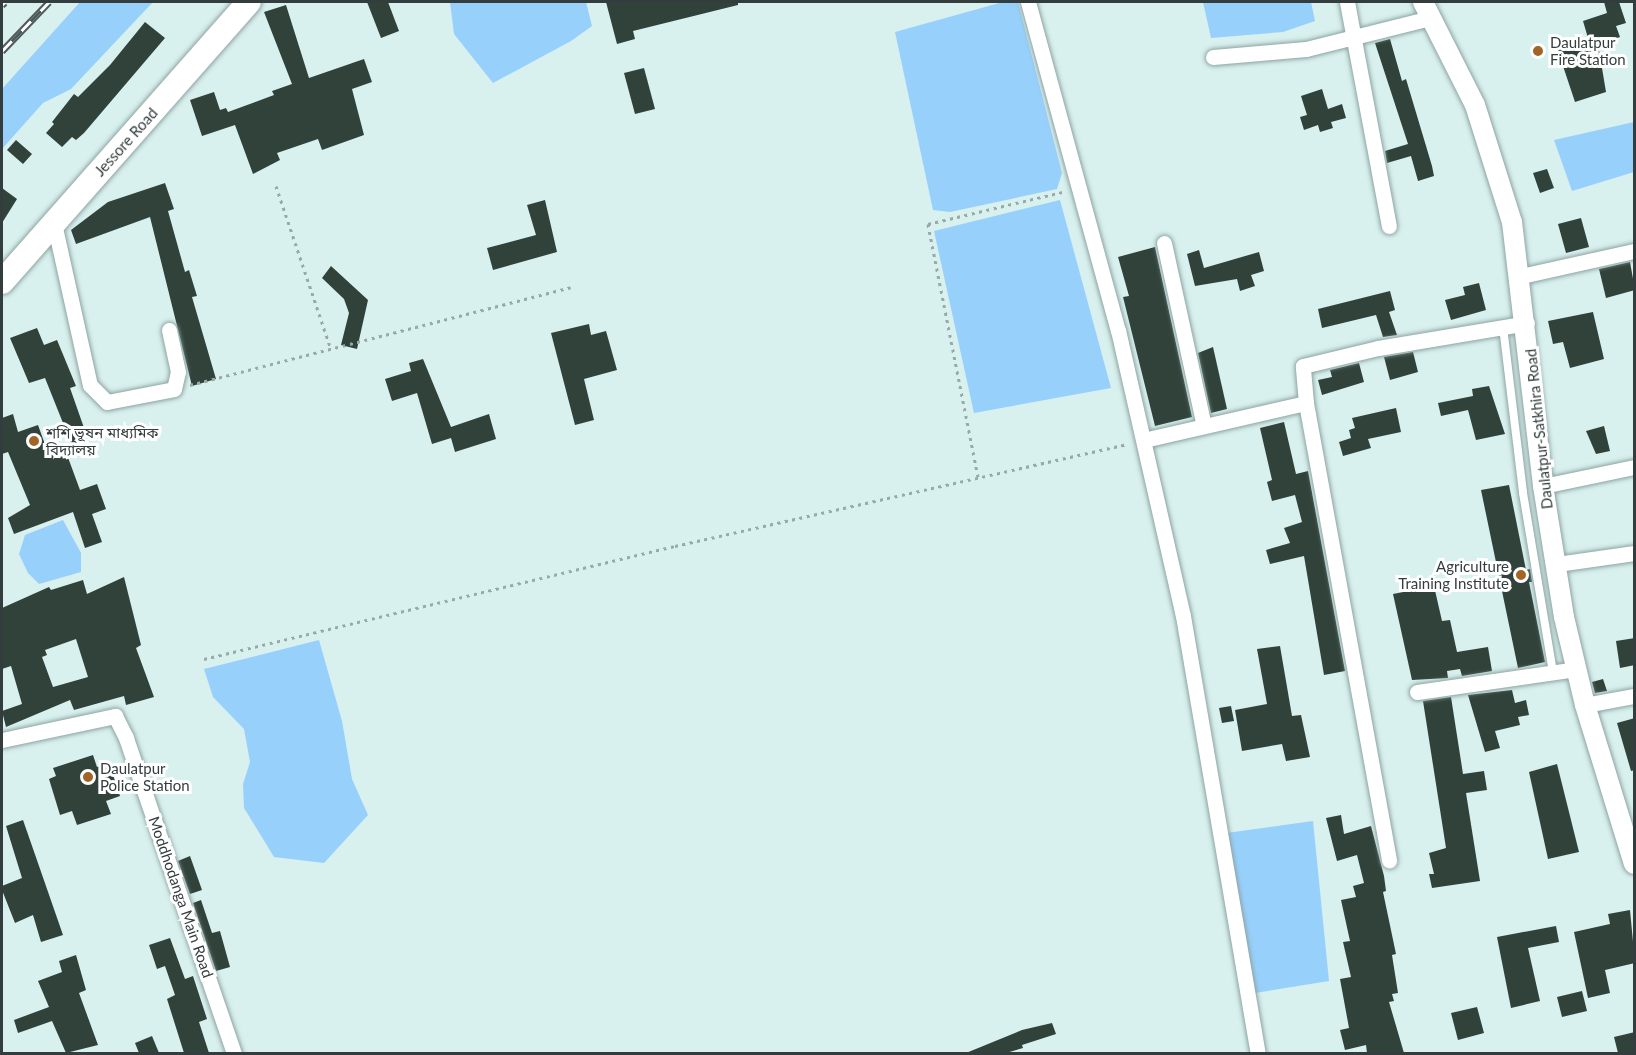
<!DOCTYPE html>
<html>
<head>
<meta charset="utf-8">
<style>
  body { margin:0 }
  #map { position:relative; width:1636px; height:1055px; overflow:hidden; background:#d8f0ee; font-family:Lato,"Noto Sans Bengali",sans-serif }
  div>[style] { position:absolute }
  .water>* { inset:0; background:#98d0fc }
  .building>* { inset:0; background:#31423a }
  .path>* { height:3px; margin-top:-1.5px; transform-origin:0; background:repeating-linear-gradient(90deg,#97aaa8 0 3px,transparent 0 7.5px) }
  .roads { filter:drop-shadow(0 0 2px #8da4a2) drop-shadow(0 0 2px #8da4a2) }
  .service>* { height:8px; margin:-4px; padding:0 4px; transform-origin:4px; border-radius:4px; background:#fff }
  .minor>* { height:15px; margin:-7.5px; padding:0 7.5px; transform-origin:7.5px; border-radius:7.5px; background:#fff }
  .secondary>* { height:20px; margin:-10px; padding:0 10px; transform-origin:10px; border-radius:10px; background:#fff }
  .trunk>* { height:24px; margin:-12px; padding:0 12px; transform-origin:12px; border-radius:12px; background:#fff }
  .rail>* { height:7px; margin-top:-3.5px; transform-origin:0; background:repeating-linear-gradient(90deg,#fff 0 14px,#4e5959 0 28px); box-sizing:border-box; border-block:2px solid #4e5959 }
  .dots>* { width:16px; height:16px; translate:-50% -50%; box-sizing:border-box; border:3px solid #fff; border-radius:50% }
  span { translate:-50% -50%; white-space:nowrap; text-align:center; line-height:1.15; -webkit-text-stroke:6px #fff; paint-order:stroke }
  .poi-label { font-size:15px; color:#343d3d }
  .left { translate:0 -50%; text-align:left }
  .right { translate:-100% -50%; text-align:right }
  .street-label { font-size:15px; color:#343d3d }
  .frame { position:absolute; inset:0; border:3px solid #343d3d; pointer-events:none }
</style>
</head>
<body>
<div id="map">
  <div class="water">
    <div style="clip-path:polygon(80px 2px,153px 2px,71px 89px,43px 103px,2px 149px,2px 89px)"></div>
    <div style="clip-path:polygon(450px 2px,586px 2px,592px 26px,571px 41px,493px 83px,454px 34px)"></div>
    <div style="clip-path:polygon(1003px 2px,1018px 2px,1062px 173px,1057px 189px,950px 212px,933px 210px,895px 32px)"></div>
    <div style="clip-path:polygon(1203px 2px,1311px 2px,1315px 21px,1283px 32px,1211px 38px)"></div>
    <div style="clip-path:polygon(1634px 122px,1634px 172px,1572px 191px,1554px 140px)"></div>
    <div style="clip-path:polygon(1060px 200px,1111px 388px,974px 413px,934px 231px)"></div>
    <div style="clip-path:polygon(63px 520px,81px 553px,81px 572px,39px 584px,28px 573px,19px 554px,25px 535px)"></div>
    <div style="clip-path:polygon(319px 640px,342px 721px,352px 779px,368px 815px,324px 863px,274px 857px,244px 808px,243px 784px,250px 762px,244px 729px,213px 697px,204px 669px)"></div>
    <div style="clip-path:polygon(1313px 821px,1329px 981px,1255px 993px,1226px 833px)"></div>
  </div>
  <div class="building">
    <div style="clip-path:polygon(367px 2px,388px 2px,399px 31px,381px 38px)"></div>
    <div style="clip-path:polygon(606px 2px,738px 2px,738px 5px,633px 31px,635px 39px,617px 44px)"></div>
    <div style="clip-path:polygon(1604px 2px,1619px 2px,1626px 23px,1616px 26px,1620px 37px,1598px 44px,1606px 92px,1575px 102px,1557px 48px,1588px 38px,1583px 21px,1607px 13px)"></div>
    <div style="clip-path:polygon(286px 5px,309px 78px,364px 59px,372px 82px,352px 89px,364px 135px,322px 150px,318px 139px,277px 153px,280px 160px,253px 174px,235px 125px,202px 136px,190px 100px,214px 92px,220px 110px,226px 108px,228px 112px,274px 95px,272px 91px,292px 84px,264px 12px)"></div>
    <div style="clip-path:polygon(145px 22px,165px 38px,84px 133px,76px 140px,72px 137px,62px 147px,46px 133px,54px 124px,52px 122px,74px 94px,78px 97px,110px 65px)"></div>
    <div style="clip-path:polygon(1390px 39px,1402px 81px,1406px 79px,1432px 166px,1434px 176px,1418px 181px,1411px 156px,1387px 163px,1385px 151px,1408px 144px,1375px 43px)"></div>
    <div style="clip-path:polygon(644px 68px,655px 109px,635px 114px,624px 73px)"></div>
    <div style="clip-path:polygon(1322px 89px,1328px 109px,1342px 104px,1346px 118px,1331px 122px,1333px 128px,1320px 132px,1318px 125px,1304px 130px,1300px 117px,1307px 115px,1301px 96px)"></div>
    <div style="clip-path:polygon(16px 140px,32px 154px,23px 164px,7px 150px)"></div>
    <div style="clip-path:polygon(1547px 169px,1554px 188px,1540px 193px,1533px 173px)"></div>
    <div style="clip-path:polygon(165px 183px,174px 209px,168px 211px,185px 272px,189px 270px,197px 296px,192px 297px,216px 379px,192px 386px,150px 217px,76px 244px,71px 230px,108px 202px)"></div>
    <div style="clip-path:polygon(2px 188px,17px 199px,2px 223px)"></div>
    <div style="clip-path:polygon(545px 200px,557px 252px,493px 270px,487px 248px,536px 235px,527px 205px)"></div>
    <div style="clip-path:polygon(1581px 218px,1589px 247px,1566px 253px,1558px 224px)"></div>
    <div style="clip-path:polygon(1155px 247px,1192px 417px,1155px 426px,1123px 297px,1129px 296px,1118px 257px)"></div>
    <div style="clip-path:polygon(1199px 250px,1204px 268px,1259px 252px,1264px 271px,1251px 275px,1255px 286px,1240px 291px,1237px 279px,1195px 286px,1187px 254px)"></div>
    <div style="clip-path:polygon(1630px 262px,1635px 290px,1606px 298px,1599px 269px)"></div>
    <div style="clip-path:polygon(331px 266px,368px 300px,357px 349px,341px 345px,349px 313px,344px 299px,322px 278px)"></div>
    <div style="clip-path:polygon(1479px 283px,1486px 310px,1451px 320px,1445px 300px,1465px 295px,1463px 287px)"></div>
    <div style="clip-path:polygon(1390px 291px,1395px 310px,1389px 312px,1397px 335px,1383px 337px,1376px 315px,1322px 328px,1318px 309px)"></div>
    <div style="clip-path:polygon(1593px 312px,1604px 359px,1570px 368px,1563px 342px,1553px 344px,1548px 321px)"></div>
    <div style="clip-path:polygon(589px 324px,591px 335px,606px 331px,617px 370px,584px 379px,594px 420px,575px 425px,551px 333px)"></div>
    <div style="clip-path:polygon(37px 328px,44px 345px,57px 340px,76px 386px,70px 388px,89px 442px,73px 448px,45px 378px,29px 383px,10px 338px)"></div>
    <div style="clip-path:polygon(1213px 347px,1227px 409px,1211px 413px,1198px 353px)"></div>
    <div style="clip-path:polygon(1413px 352px,1418px 372px,1390px 380px,1384px 357px)"></div>
    <div style="clip-path:polygon(423px 359px,451px 427px,489px 414px,496px 439px,455px 452px,451px 438px,432px 444px,417px 393px,392px 401px,385px 379px,411px 371px,409px 363px)"></div>
    <div style="clip-path:polygon(1359px 363px,1364px 382px,1322px 395px,1318px 380px,1332px 377px,1330px 370px)"></div>
    <div style="clip-path:polygon(1489px 386px,1505px 434px,1476px 440px,1468px 410px,1441px 416px,1438px 403px,1473px 396px,1472px 389px)"></div>
    <div style="clip-path:polygon(1396px 408px,1401px 432px,1368px 439px,1371px 448px,1343px 456px,1339px 442px,1351px 438px,1349px 430px,1355px 428px,1352px 418px)"></div>
    <div style="clip-path:polygon(13px 414px,18px 432px,38px 425px,47px 450px,63px 444px,80px 490px,97px 484px,106px 509px,92px 514px,102px 542px,85px 548px,73px 512px,14px 534px,8px 518px,30px 505px,8px 452px,2px 454px,2px 418px)"></div>
    <div style="clip-path:polygon(1284px 422px,1296px 474px,1308px 471px,1345px 671px,1324px 675px,1304px 556px,1270px 564px,1266px 550px,1290px 543px,1284px 528px,1302px 522px,1295px 495px,1272px 501px,1267px 482px,1272px 480px,1260px 428px)"></div>
    <div style="clip-path:polygon(1604px 426px,1610px 451px,1596px 454px,1586px 431px)"></div>
    <div style="clip-path:polygon(1509px 485px,1526px 570px,1530px 569px,1532px 582px,1529px 582px,1545px 662px,1518px 668px,1481px 490px)"></div>
    <div style="clip-path:polygon(evenodd,124px 577px,141px 645px,136px 648px,154px 697px,126px 705px,124px 696px,74px 710px,70px 700px,6px 727px,2px 711px,22px 704px,11px 666px,2px 669px,2px 608px,49px 587px,51px 590px,83px 580px,87px 594px,124px 577px,76px 639px,88px 677px,53px 687px,42px 657px,47px 655px,45px 650px,76px 639px)"></div>
    <div style="clip-path:polygon(1434px 586px,1442px 621px,1450px 620px,1457px 652px,1488px 647px,1492px 671px,1462px 676px,1460px 669px,1447px 671px,1448px 678px,1412px 680px,1393px 594px)"></div>
    <div style="clip-path:polygon(1635px 638px,1635px 665px,1620px 668px,1616px 641px)"></div>
    <div style="clip-path:polygon(1280px 646px,1292px 716px,1301px 715px,1310px 757px,1286px 761px,1282px 744px,1242px 751px,1235px 710px,1267px 704px,1257px 649px)"></div>
    <div style="clip-path:polygon(1603px 679px,1607px 691px,1595px 693px,1592px 682px)"></div>
    <div style="clip-path:polygon(1512px 690px,1515px 703px,1526px 700px,1529px 715px,1518px 717px,1520px 725px,1495px 731px,1500px 748px,1485px 752px,1468px 695px)"></div>
    <div style="clip-path:polygon(1451px 697px,1463px 774px,1484px 771px,1487px 790px,1466px 793px,1480px 881px,1432px 888px,1429px 874px,1434px 874px,1429px 853px,1446px 848px,1423px 701px)"></div>
    <div style="clip-path:polygon(1231px 706px,1234px 721px,1222px 723px,1219px 708px)"></div>
    <div style="clip-path:polygon(1635px 718px,1635px 770px,1631px 771px,1617px 723px)"></div>
    <div style="clip-path:polygon(93px 755px,97px 767px,109px 763px,120px 796px,106px 801px,111px 814px,77px 825px,72px 811px,60px 815px,49px 779px,56px 776px,53px 768px)"></div>
    <div style="clip-path:polygon(1557px 764px,1579px 852px,1548px 859px,1529px 772px)"></div>
    <div style="clip-path:polygon(1341px 815px,1344px 834px,1371px 826px,1384px 876px,1386px 891px,1383px 892px,1396px 954px,1392px 955px,1398px 993px,1392px 994px,1394px 1001px,1389px 1002px,1404px 1053px,1367px 1053px,1366px 1045px,1345px 1050px,1340px 1030px,1349px 1028px,1340px 979px,1351px 977px,1343px 942px,1350px 941px,1341px 900px,1356px 897px,1353px 886px,1364px 883px,1357px 855px,1337px 861px,1326px 818px)"></div>
    <div style="clip-path:polygon(23px 820px,63px 935px,41px 942px,33px 915px,15px 923px,2px 890px,2px 886px,22px 878px,6px 826px)"></div>
    <div style="clip-path:polygon(190px 856px,202px 890px,190px 894px,178px 861px)"></div>
    <div style="clip-path:polygon(201px 900px,212px 933px,220px 931px,230px 967px,216px 971px,193px 903px)"></div>
    <div style="clip-path:polygon(1630px 910px,1635px 963px,1605px 970px,1610px 993px,1588px 998px,1574px 932px,1610px 924px,1608px 914px)"></div>
    <div style="clip-path:polygon(1556px 926px,1559px 942px,1528px 948px,1540px 1001px,1511px 1008px,1497px 937px)"></div>
    <div style="clip-path:polygon(170px 938px,185px 979px,193px 976px,207px 1019px,199px 1022px,209px 1053px,184px 1053px,167px 999px,175px 995px,165px 966px,157px 969px,149px 945px)"></div>
    <div style="clip-path:polygon(76px 955px,86px 990px,79px 993px,98px 1045px,66px 1053px,52px 1021px,18px 1033px,14px 1020px,49px 1007px,38px 981px,62px 972px,59px 961px)"></div>
    <div style="clip-path:polygon(1582px 991px,1587px 1011px,1562px 1017px,1557px 997px)"></div>
    <div style="clip-path:polygon(1477px 1007px,1484px 1033px,1458px 1040px,1451px 1013px)"></div>
    <div style="clip-path:polygon(1052px 1023px,1056px 1034px,1022px 1045px,1023px 1048px,1006px 1053px,966px 1053px,1022px 1030px)"></div>
    <div style="clip-path:polygon(1635px 1032px,1635px 1053px,1618px 1053px,1614px 1037px)"></div>
    <div style="clip-path:polygon(152px 1036px,159px 1053px,139px 1053px,135px 1043px)"></div>
  </div>
  <div class="path">
    <div style="left:276px;top:186px;width:172px;rotate:71.4deg"></div>
    <div style="left:190px;top:385px;width:393px;rotate:-14.4deg"></div>
    <div style="left:978px;top:477px;width:258px;rotate:-101.2deg"></div>
    <div style="left:928px;top:224px;width:142px;rotate:-13.4deg"></div>
    <div style="left:204px;top:659px;width:484px;rotate:-13.5deg"></div>
    <div style="left:675px;top:546px;width:464px;rotate:-12.7deg"></div>
  </div>
  <div class="roads">
    <div class="service">
      <div style="left:1503px;top:327px;width:167px;rotate:83.1deg"></div>
      <div style="left:1523px;top:493px;width:181px;rotate:80.5deg"></div>
    </div>
    <div class="minor">
      <div style="left:1028px;top:2px;width:340px;rotate:74.7deg"></div>
      <div style="left:1118px;top:330px;width:293px;rotate:77.2deg"></div>
      <div style="left:1183px;top:616px;width:444px;rotate:80.3deg"></div>
      <div style="left:1347px;top:2px;width:228px;rotate:79.4deg"></div>
      <div style="left:1213px;top:57px;width:93px;rotate:-4.9deg"></div>
      <div style="left:1306px;top:49px;width:128px;rotate:-14deg"></div>
      <div style="left:54px;top:223px;width:166px;rotate:77.5deg"></div>
      <div style="left:90px;top:385px;width:24px;rotate:45deg"></div>
      <div style="left:107px;top:402px;width:68px;rotate:-11deg"></div>
      <div style="left:174px;top:389px;width:17px;rotate:-77deg"></div>
      <div style="left:178px;top:372px;width:43px;rotate:-102.1deg"></div>
      <div style="left:1164px;top:243px;width:187px;rotate:77.7deg"></div>
      <div style="left:1521px;top:276px;width:116px;rotate:-12.5deg"></div>
      <div style="left:1306px;top:403px;width:37px;rotate:-95deg"></div>
      <div style="left:1303px;top:366px;width:77px;rotate:-13.5deg"></div>
      <div style="left:1378px;top:348px;width:151px;rotate:-9.5deg"></div>
      <div style="left:1144px;top:440px;width:166px;rotate:-12.9deg"></div>
      <div style="left:1306px;top:403px;width:465px;rotate:79.7deg"></div>
      <div style="left:1543px;top:486px;width:93px;rotate:-11.8deg"></div>
      <div style="left:1557px;top:564px;width:78px;rotate:-8.1deg"></div>
      <div style="left:1417px;top:692px;width:162px;rotate:-8.2deg"></div>
      <div style="left:1585px;top:705px;width:50px;rotate:-10.4deg"></div>
      <div style="left:2px;top:740px;width:116px;rotate:-12deg"></div>
      <div style="left:115px;top:716px;width:25px;rotate:63deg"></div>
      <div style="left:126px;top:738px;width:334px;rotate:71.1deg"></div>
    </div>
    <div class="secondary">
      <div style="left:1423px;top:2px;width:115px;rotate:63.2deg"></div>
      <div style="left:1475px;top:105px;width:123px;rotate:72.5deg"></div>
      <div style="left:1512px;top:222px;width:266px;rotate:83.3deg"></div>
      <div style="left:1543px;top:486px;width:133px;rotate:80.9deg"></div>
      <div style="left:1564px;top:617px;width:90px;rotate:76.6deg"></div>
      <div style="left:1585px;top:705px;width:166px;rotate:72.9deg"></div>
    </div>
    <div class="trunk">
      <div style="left:2px;top:282px;width:373px;rotate:-48.6deg"></div>
    </div>
  </div>
  <div class="rail">
    <div style="left:2px;top:5px;width:4px;rotate:-45deg"></div>
    <div style="left:2px;top:51px;width:68px;rotate:-46.2deg"></div>
  </div>
  <div class="dots">
    <div style="left:1538px;top:51px;background:#a16527"></div>
    <div style="left:34px;top:441px;background:#a16527"></div>
    <div style="left:1521px;top:575px;background:#a16527"></div>
    <div style="left:88px;top:777px;background:#a16527"></div>
  </div>
  <div class="poi-label">
    <span class="left" style="left:1550px;top:51px">Daulatpur<br>Fire Station</span>
    <span class="left" style="left:46px;top:441px">শশি ভূষন মাধ্যমিক<br>বিদ্যালয়</span>
    <span class="right" style="left:1509px;top:575px">Agriculture<br>Training Institute</span>
    <span class="left" style="left:100px;top:777px">Daulatpur<br>Police Station</span>
  </div>
  <div class="street-label">
    <span style="left:126px;top:142px;rotate:-48deg">Jessore Road</span>
    <span style="left:1539px;top:429px;rotate:-96deg">Daulatpur-Satkhira Road</span>
    <span style="left:181px;top:897px;rotate:71deg">Moddhodanga Main Road</span>
  </div>
  <div class="frame"></div>
</div>
</body>
</html>
